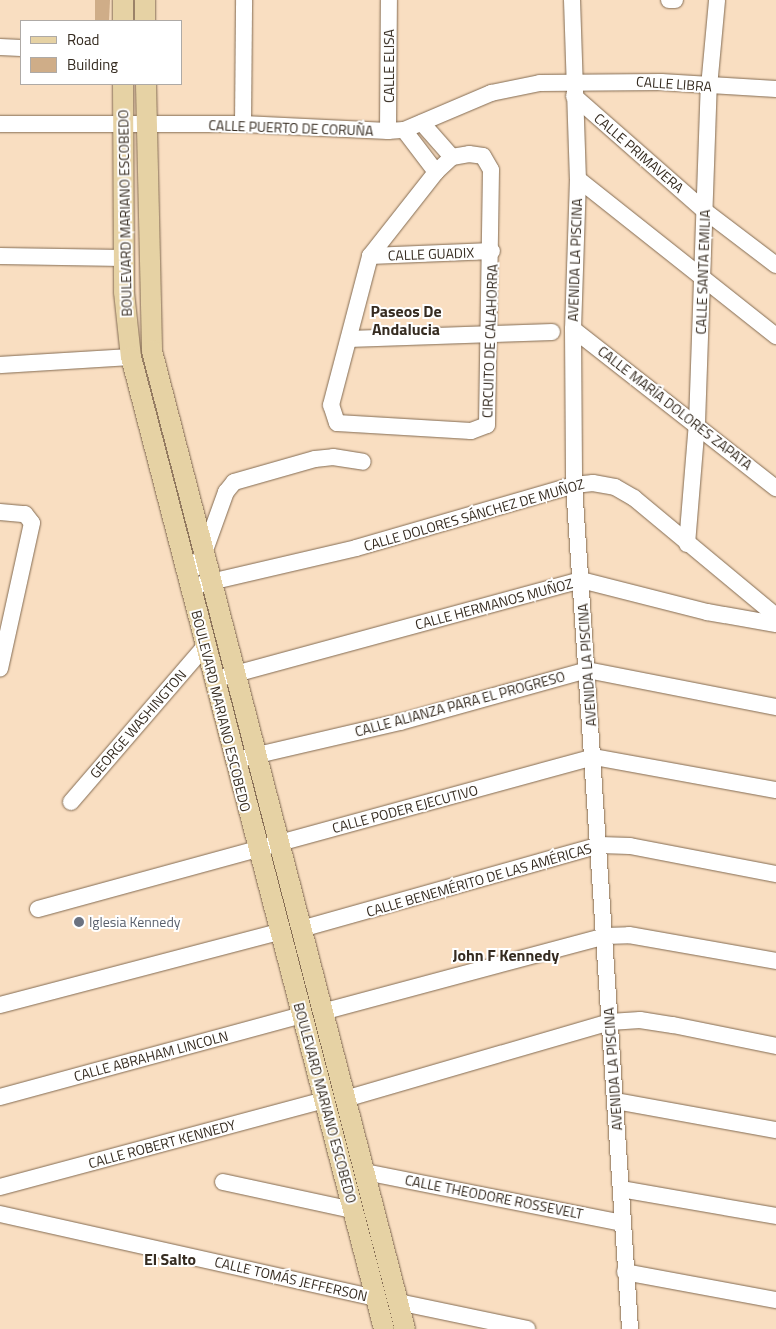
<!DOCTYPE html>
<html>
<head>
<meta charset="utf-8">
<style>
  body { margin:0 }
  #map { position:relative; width:776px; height:1329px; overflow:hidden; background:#f9dec1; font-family:"Titillium Web",sans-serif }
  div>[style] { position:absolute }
  .building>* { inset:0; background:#cfad88 }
  .roads { filter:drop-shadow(0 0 1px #836b52) drop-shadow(0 0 1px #836b52) }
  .minor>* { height:16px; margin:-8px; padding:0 8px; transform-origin:8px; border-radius:8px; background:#fff }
  .major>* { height:20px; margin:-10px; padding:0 10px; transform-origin:10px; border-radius:10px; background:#e6d2a4 }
  .dots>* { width:14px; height:14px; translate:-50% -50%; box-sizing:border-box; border:2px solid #fff; border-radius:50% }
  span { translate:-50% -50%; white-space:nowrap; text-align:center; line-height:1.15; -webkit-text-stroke:4px #fff; paint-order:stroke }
  .street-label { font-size:14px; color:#352b20 }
  .worship-label { font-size:14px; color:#5b616d }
  .left { translate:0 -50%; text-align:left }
  .quarter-label { font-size:16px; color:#352b20; font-weight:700 }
  .legend { position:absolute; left:20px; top:20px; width:162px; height:65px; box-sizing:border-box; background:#fff; border:1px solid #aeaaa6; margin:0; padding:6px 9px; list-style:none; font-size:15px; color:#352b20 }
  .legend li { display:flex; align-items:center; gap:10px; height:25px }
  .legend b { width:25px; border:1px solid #aeaaa6 }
</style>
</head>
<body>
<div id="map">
  <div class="building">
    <div style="clip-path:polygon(95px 0,110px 0,109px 21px,95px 21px)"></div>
  </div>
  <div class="roads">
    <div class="minor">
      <div style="left:572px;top:0;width:179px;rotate:88.1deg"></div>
      <div style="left:578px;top:179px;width:150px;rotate:91.9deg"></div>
      <div style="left:573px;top:329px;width:156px;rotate:89.6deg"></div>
      <div style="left:574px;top:485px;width:846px;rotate:86.2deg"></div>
      <div style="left:669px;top:0;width:6px"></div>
      <div style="left:0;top:47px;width:21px;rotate:3deg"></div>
      <div style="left:574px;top:96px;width:174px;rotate:41.3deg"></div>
      <div style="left:705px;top:211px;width:89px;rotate:37.3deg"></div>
      <div style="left:422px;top:123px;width:45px;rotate:48.6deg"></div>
      <div style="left:0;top:124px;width:243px"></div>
      <div style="left:243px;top:124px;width:145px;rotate:2.8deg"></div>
      <div style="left:388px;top:131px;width:16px;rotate:-4deg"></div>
      <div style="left:404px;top:130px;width:95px;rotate:-23deg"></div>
      <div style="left:491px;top:93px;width:50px;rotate:-11.5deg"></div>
      <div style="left:540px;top:83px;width:121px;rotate:-0.5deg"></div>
      <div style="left:661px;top:82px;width:115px;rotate:3.5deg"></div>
      <div style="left:243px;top:124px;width:124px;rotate:-89.5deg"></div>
      <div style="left:404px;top:130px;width:53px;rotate:52.7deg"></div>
      <div style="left:388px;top:131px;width:131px;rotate:-89.6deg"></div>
      <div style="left:469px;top:154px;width:14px;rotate:8deg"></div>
      <div style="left:483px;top:156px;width:16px;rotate:60deg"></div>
      <div style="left:491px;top:170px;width:255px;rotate:90.9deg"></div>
      <div style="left:487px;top:425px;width:17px;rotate:159deg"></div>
      <div style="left:471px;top:431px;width:134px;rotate:-176.6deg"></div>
      <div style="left:337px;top:423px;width:19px;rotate:-108deg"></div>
      <div style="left:331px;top:405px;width:154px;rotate:-75.3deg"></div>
      <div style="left:370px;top:256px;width:107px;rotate:-51.8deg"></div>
      <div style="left:436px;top:172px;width:22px;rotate:-43deg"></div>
      <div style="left:452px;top:157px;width:17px;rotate:-10deg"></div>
      <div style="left:578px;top:179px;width:253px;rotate:38.4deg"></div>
      <div style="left:0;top:256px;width:123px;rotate:0.9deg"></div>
      <div style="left:370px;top:256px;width:122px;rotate:-2.3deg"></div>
      <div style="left:573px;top:329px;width:258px;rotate:38.1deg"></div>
      <div style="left:349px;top:339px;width:203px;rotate:-2deg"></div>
      <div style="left:0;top:365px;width:131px;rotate:-3.5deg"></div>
      <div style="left:0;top:512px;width:25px;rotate:5deg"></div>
      <div style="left:25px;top:514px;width:11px;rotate:52deg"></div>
      <div style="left:32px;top:523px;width:149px;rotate:102.4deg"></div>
      <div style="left:687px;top:544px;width:121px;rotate:-85.3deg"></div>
      <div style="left:697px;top:423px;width:336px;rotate:-88deg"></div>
      <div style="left:709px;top:87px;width:87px;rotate:-84.7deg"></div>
      <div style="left:187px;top:578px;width:30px;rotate:-56deg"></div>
      <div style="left:204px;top:553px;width:65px;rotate:-70.2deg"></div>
      <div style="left:226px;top:492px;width:13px;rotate:-51deg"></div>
      <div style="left:234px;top:482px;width:84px;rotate:-15.9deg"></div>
      <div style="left:315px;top:459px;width:18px;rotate:-6deg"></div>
      <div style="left:333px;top:457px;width:30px;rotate:9deg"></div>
      <div style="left:189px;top:587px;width:171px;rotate:-13.1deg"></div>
      <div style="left:356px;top:548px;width:227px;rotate:-16.1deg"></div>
      <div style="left:574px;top:485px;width:19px;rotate:-6deg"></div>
      <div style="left:593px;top:483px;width:22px;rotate:10deg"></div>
      <div style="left:615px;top:487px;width:22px;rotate:30deg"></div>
      <div style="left:634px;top:498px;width:185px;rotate:39.7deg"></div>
      <div style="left:224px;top:677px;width:370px;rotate:-15.2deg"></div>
      <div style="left:581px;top:580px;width:130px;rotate:14.3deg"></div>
      <div style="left:707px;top:612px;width:70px;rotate:9.9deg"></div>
      <div style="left:245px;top:758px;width:159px;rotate:-13.1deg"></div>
      <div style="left:400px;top:722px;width:194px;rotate:-15.5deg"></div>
      <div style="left:587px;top:670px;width:193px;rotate:11.1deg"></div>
      <div style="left:71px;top:802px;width:206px;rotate:-49.3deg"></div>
      <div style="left:38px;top:909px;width:576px;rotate:-15.29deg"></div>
      <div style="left:594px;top:757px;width:185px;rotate:10.3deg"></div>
      <div style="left:301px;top:929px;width:311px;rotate:-15.7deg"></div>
      <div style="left:600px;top:845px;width:30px;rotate:2deg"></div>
      <div style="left:630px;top:846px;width:149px;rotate:10.9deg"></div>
      <div style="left:0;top:1005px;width:288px;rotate:-14.7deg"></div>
      <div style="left:322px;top:1012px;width:293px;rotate:-15deg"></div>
      <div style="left:605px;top:936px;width:24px;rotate:-2deg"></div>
      <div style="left:629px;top:935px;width:149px;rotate:10deg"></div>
      <div style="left:0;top:1097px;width:312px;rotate:-15.2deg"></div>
      <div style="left:345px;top:1099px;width:276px;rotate:-16.2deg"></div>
      <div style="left:610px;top:1022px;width:30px;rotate:-4deg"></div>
      <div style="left:640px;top:1020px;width:33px;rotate:9deg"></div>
      <div style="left:673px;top:1025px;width:105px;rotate:11.5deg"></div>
      <div style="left:616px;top:1101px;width:163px;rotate:10.3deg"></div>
      <div style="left:365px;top:1172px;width:263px;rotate:11.2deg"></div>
      <div style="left:223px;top:1182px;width:133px;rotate:12.2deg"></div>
      <div style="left:0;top:1187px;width:336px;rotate:-15deg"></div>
      <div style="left:621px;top:1189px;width:157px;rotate:9.9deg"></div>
      <div style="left:0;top:1214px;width:385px;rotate:12.6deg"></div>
      <div style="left:625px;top:1272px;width:154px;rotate:10.5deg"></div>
      <div style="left:398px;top:1302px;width:132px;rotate:11.8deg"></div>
    </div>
    <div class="major">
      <div style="left:145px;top:0;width:21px;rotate:90deg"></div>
      <div style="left:123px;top:21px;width:21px;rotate:-90deg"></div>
      <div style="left:123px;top:84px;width:208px;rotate:89.7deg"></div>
      <div style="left:124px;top:292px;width:65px;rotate:83.9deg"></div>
      <div style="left:131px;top:357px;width:1004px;rotate:75.41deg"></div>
      <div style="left:146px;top:84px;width:267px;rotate:88.7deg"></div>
      <div style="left:152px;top:351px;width:1010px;rotate:75.5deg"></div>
    </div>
  </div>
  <div class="dots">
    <div style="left:79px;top:922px;background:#6b7280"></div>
  </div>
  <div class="street-label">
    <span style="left:389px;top:66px;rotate:-90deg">CALLE ELISA</span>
    <span style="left:674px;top:84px;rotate:4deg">CALLE LIBRA</span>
    <span style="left:291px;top:128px;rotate:2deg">CALLE PUERTO DE CORUÑA</span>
    <span style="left:639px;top:153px;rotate:41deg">CALLE PRIMAVERA</span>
    <span style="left:125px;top:213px;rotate:-91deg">BOULEVARD MARIANO ESCOBEDO</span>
    <span style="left:431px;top:254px;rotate:-2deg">CALLE GUADIX</span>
    <span style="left:575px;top:260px;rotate:-88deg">AVENIDA LA PISCINA</span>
    <span style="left:703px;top:272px;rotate:-88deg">CALLE SANTA EMILIA</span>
    <span style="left:490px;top:341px;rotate:-88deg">CIRCUITO DE CALAHORRA</span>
    <span style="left:675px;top:408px;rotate:38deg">CALLE MARÍA DOLORES ZAPATA</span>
    <span style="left:474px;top:515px;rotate:-16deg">CALLE DOLORES SÁNCHEZ DE MUÑOZ</span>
    <span style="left:494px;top:604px;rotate:-15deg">CALLE HERMANOS MUÑOZ</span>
    <span style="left:587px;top:665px;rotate:-94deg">AVENIDA LA PISCINA</span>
    <span style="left:460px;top:704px;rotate:-15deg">CALLE ALIANZA PARA EL PROGRESO</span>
    <span style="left:221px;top:711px;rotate:76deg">BOULEVARD MARIANO ESCOBEDO</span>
    <span style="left:138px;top:724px;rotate:-49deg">GEORGE WASHINGTON</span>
    <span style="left:405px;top:809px;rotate:-15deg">CALLE PODER EJECUTIVO</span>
    <span style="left:479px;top:880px;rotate:-16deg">CALLE BENEMÉRITO DE LAS AMÉRICAS</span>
    <span style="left:151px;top:1056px;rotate:-15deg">CALLE ABRAHAM LINCOLN</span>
    <span style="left:613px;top:1069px;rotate:-94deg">AVENIDA LA PISCINA</span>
    <span style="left:325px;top:1103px;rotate:75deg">BOULEVARD MARIANO ESCOBEDO</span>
    <span style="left:162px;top:1144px;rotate:-15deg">CALLE ROBERT KENNEDY</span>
    <span style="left:494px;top:1197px;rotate:11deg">CALLE THEODORE ROSSEVELT</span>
    <span style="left:291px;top:1279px;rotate:13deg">CALLE TOMÁS JEFFERSON</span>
  </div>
  <div class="worship-label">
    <span class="left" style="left:89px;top:922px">Iglesia Kennedy</span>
  </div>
  <div class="quarter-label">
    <span style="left:406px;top:320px">Paseos De<br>Andalucia</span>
    <span style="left:506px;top:955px">John F Kennedy</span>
    <span style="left:170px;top:1259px">El Salto</span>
  </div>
  <ul class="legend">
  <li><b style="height:6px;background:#e6d2a4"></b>Road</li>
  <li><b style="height:14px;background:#cfad88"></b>Building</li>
  </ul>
</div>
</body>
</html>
